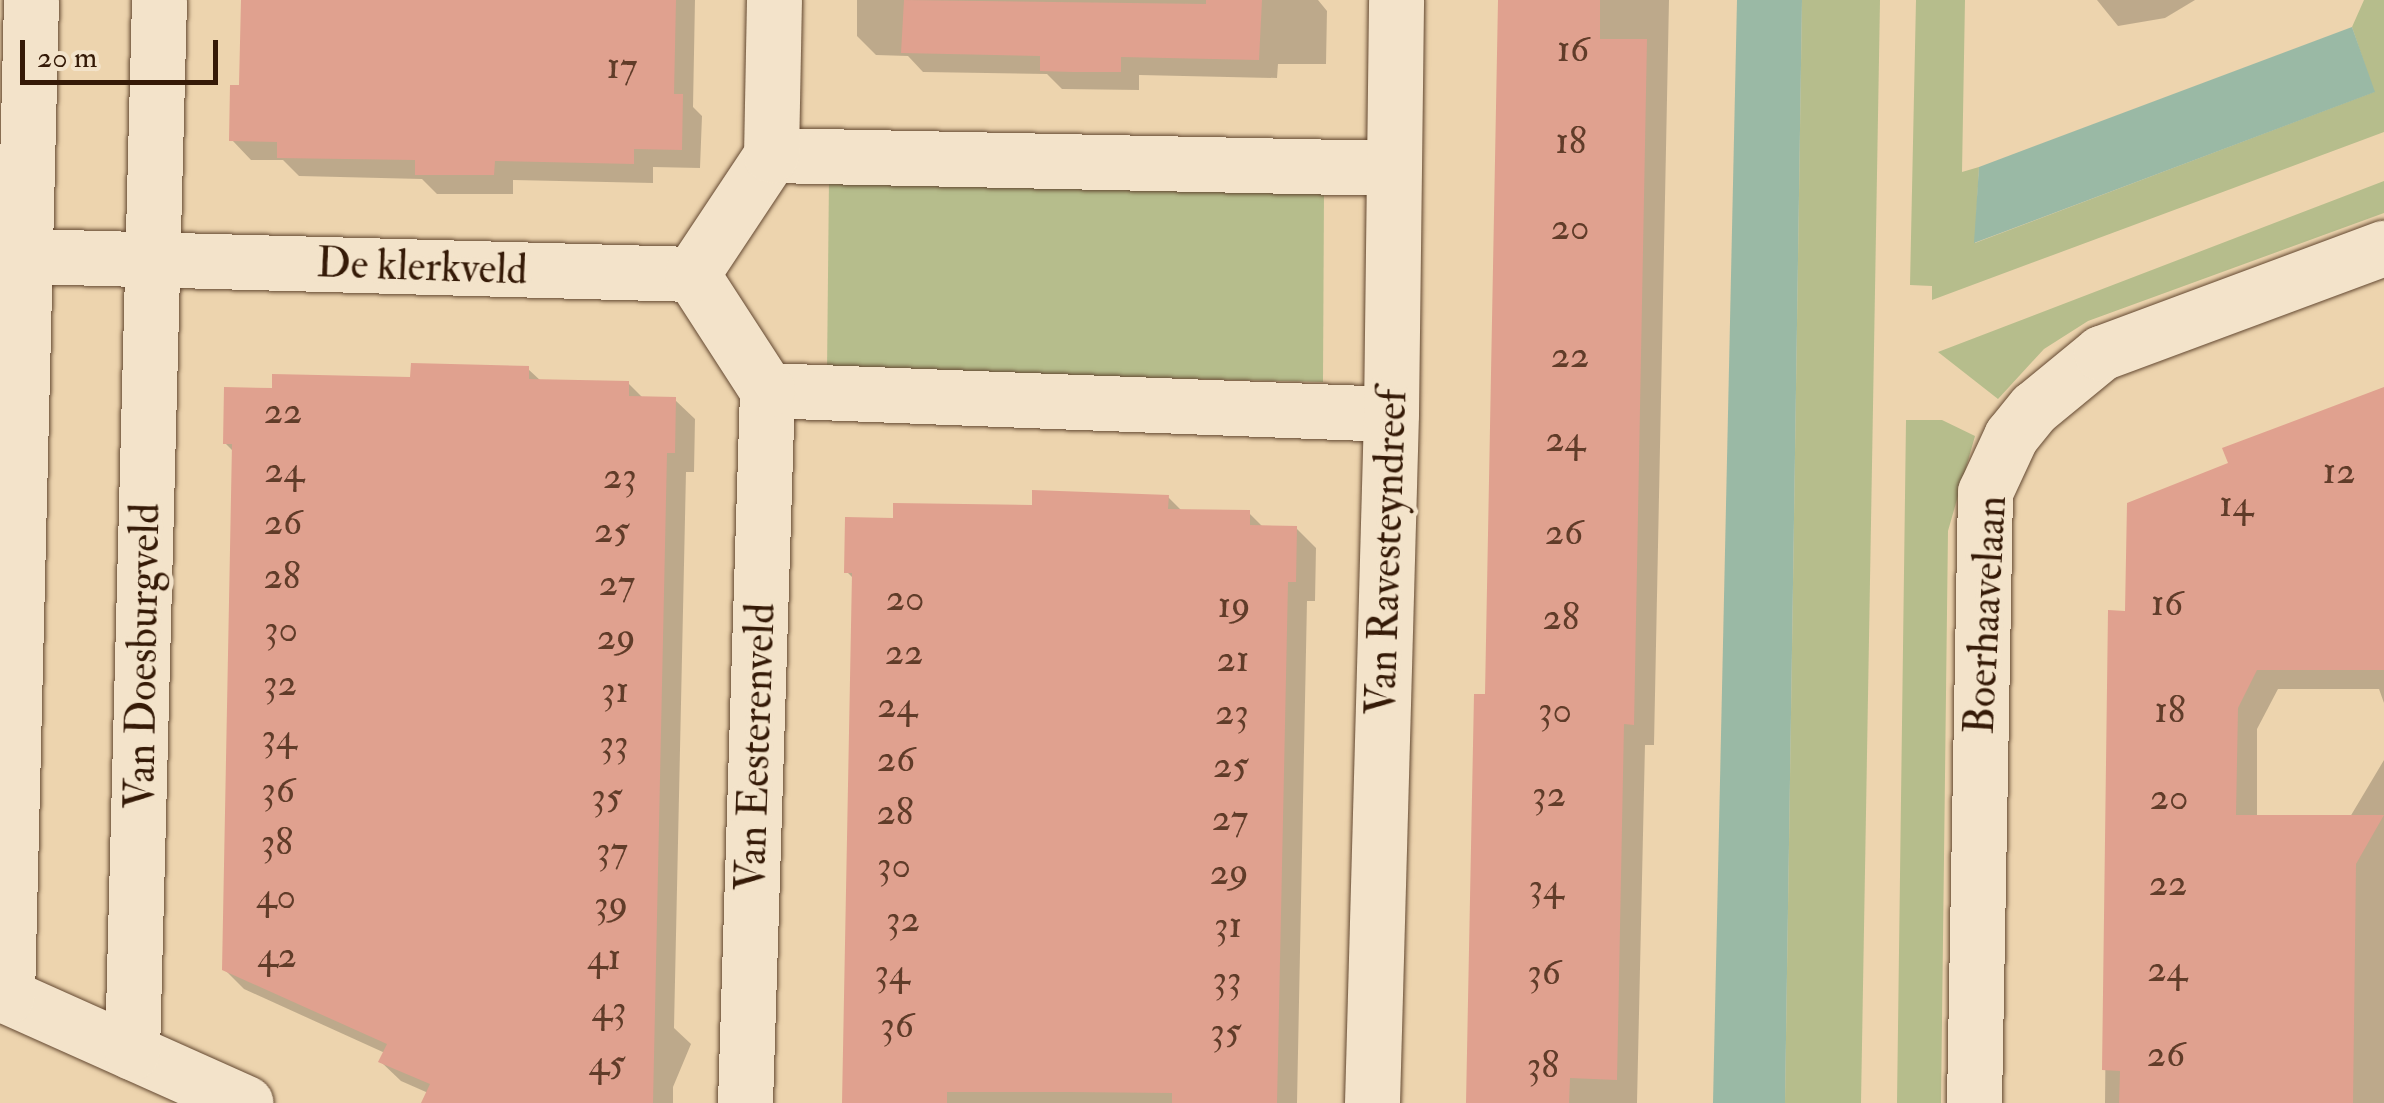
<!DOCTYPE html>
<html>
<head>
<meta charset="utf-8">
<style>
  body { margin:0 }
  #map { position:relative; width:2384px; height:1103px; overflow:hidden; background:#edd4ae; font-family:"IM FELL Double Pica",serif }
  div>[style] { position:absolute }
  .green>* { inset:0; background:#b6bd8c }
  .water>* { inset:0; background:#9ab9a5 }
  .shadow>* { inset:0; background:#0003 }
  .building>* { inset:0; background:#e0a18f }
  .roads { filter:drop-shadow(0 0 2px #634831) drop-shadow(0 0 2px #634831) }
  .minor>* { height:55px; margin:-27.5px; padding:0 27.5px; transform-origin:27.5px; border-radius:27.5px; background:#f3e3ca }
  .tertiary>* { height:55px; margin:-27.5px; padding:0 27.5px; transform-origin:27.5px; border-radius:27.5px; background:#f3e3ca }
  span { translate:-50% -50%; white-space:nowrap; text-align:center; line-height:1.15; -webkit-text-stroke:9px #f3e3ca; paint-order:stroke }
  .number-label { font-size:38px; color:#603c29 }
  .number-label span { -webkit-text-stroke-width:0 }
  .street-label { font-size:42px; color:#351a07 }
  .scale { position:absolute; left:20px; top:40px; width:198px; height:45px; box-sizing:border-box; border:5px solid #351a07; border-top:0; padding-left:12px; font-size:30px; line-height:35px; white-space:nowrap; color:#351a07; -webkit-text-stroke:8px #f3e3ca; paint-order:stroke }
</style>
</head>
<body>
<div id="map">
  <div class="green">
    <div style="clip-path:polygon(1802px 0,1880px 0,1861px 1103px,1785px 1103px)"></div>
    <div style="clip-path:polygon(1916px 0,1965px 0,1962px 172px,1979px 167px,1975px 243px,2374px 92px,2352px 27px,2364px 0,2384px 0,2384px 132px,1932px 300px,1932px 286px,1910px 285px)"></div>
    <div style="clip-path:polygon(829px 179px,1324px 190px,1323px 382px,827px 371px)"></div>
    <div style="clip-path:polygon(2384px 181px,2384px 213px,2088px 321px,2044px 349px,1998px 399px,1938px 352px)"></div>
    <div style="clip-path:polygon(1906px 420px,1942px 420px,1975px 436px,1948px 531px,1941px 1103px,1897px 1103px)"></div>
  </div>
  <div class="water">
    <div style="clip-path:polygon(1737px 0,1802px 0,1785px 1103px,1713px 1103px)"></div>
    <div style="clip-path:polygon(2352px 27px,2375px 92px,1974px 243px,1979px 167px)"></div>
  </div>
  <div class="shadow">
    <div style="clip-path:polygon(243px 0,695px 0,693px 107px,702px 116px,700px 168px,653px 167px,653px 183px,513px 180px,513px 194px,437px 194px,422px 179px,299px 176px,283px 160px,251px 160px,232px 140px,241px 87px)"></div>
    <div style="clip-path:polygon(857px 0,1318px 0,1327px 11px,1326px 64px,1278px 64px,1277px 78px,1139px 75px,1139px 90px,1062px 89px,1047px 74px,923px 72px,908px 56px,876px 55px,857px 36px)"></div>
    <div style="clip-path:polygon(1499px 0,1669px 0,1654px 745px,1645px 745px,1637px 1103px,1468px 1103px,1487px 697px)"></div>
    <div style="clip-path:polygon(2097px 0,2195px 0,2165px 18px,2118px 26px)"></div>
    <div style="clip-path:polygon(528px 369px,541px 381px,628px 383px,644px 399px,675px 400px,695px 419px,694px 472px,686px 472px,674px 1028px,691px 1044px,673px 1087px,673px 1103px,451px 1103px,401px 1081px,381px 1062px,385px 1053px,244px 989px,224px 969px,234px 452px,225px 443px,274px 391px)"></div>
    <div style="clip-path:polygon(2384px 390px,2384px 703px,2379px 689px,2278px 689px,2257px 729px,2257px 817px,2350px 817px,2384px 760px,2384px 1103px,2105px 1103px,2110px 613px,2127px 614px,2232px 464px)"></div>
    <div style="clip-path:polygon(1168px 497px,1182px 511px,1249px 513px,1263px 527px,1296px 528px,1316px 548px,1315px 601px,1307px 601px,1297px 1103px,845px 1103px,855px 580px,847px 572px,896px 521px)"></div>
  </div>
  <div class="building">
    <div style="clip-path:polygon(241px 0,676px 0,674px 94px,683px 94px,682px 150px,634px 149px,634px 164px,495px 161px,494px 175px,415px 175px,415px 160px,277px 158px,277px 142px,229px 141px,230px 85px,239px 85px)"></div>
    <div style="clip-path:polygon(904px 0,1206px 4px,1206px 0,1262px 0,1259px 60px,1121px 57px,1121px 72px,1073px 72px,1040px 71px,1040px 56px,901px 53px)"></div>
    <div style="clip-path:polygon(1498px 0,1600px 0,1600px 39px,1647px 39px,1634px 725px,1624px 724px,1617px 1080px,1570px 1078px,1569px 1103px,1466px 1103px,1474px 694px,1485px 694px)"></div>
    <div style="clip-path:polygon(411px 363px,529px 366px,529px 379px,629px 381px,629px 396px,676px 397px,675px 453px,667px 453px,653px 1103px,421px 1103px,430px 1084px,378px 1062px,387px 1044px,222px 970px,232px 444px,223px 444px,224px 387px,272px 388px,272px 374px,410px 377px)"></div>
    <div style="clip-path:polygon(2384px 387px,2384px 670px,2257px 670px,2238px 708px,2236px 815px,2384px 815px,2356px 864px,2353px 1103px,2119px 1103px,2120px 1071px,2102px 1070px,2108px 610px,2125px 611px,2127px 503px,2228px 463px,2222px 448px)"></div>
    <div style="clip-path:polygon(1032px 490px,1169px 495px,1168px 509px,1250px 510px,1250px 525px,1297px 526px,1296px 582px,1288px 582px,1277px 1103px,1172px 1103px,1172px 1093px,1067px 1092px,947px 1092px,947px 1103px,842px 1103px,852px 573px,844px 573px,845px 517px,893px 518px,893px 503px,1032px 505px)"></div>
  </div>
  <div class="roads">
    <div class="minor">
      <div style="left:771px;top:155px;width:622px;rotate:1.2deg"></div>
      <div style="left:28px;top:256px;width:664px;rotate:1.55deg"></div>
      <div style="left:767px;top:390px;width:624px;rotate:2.2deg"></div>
      <div style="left:0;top:993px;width:269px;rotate:24.1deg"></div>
      <div style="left:7px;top:996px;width:996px;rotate:-88.62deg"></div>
      <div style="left:132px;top:1052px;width:1052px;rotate:-88.53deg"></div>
      <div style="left:745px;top:1103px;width:713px;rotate:-88.23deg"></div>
      <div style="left:767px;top:390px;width:138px;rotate:-122.9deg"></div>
      <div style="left:692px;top:274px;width:143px;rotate:-56.4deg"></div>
      <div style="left:771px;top:155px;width:155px;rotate:-88.9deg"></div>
      <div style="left:1372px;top:1103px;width:689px;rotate:-88.42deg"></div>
      <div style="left:1391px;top:414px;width:414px;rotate:-89.3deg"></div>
    </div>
    <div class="tertiary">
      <div style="left:1974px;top:1103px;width:611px;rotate:-88.97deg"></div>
      <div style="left:1985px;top:492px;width:62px;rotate:-65.1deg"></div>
      <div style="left:2011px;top:436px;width:36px;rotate:-51deg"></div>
      <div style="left:2034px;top:408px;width:87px;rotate:-39.4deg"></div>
      <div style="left:2101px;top:353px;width:302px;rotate:-20.4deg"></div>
    </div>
  </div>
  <div class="number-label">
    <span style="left:1573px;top:50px">16</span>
    <span style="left:622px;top:67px">17</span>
    <span style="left:1571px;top:142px">18</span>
    <span style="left:1570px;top:228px">20</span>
    <span style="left:1570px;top:356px">22</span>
    <span style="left:283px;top:412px">22</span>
    <span style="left:1565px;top:440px">24</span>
    <span style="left:284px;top:471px">24</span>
    <span style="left:2339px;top:472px">12</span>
    <span style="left:620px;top:477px">23</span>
    <span style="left:2236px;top:505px">14</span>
    <span style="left:283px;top:523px">26</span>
    <span style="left:612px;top:531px">25</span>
    <span style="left:1564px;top:533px">26</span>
    <span style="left:282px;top:577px">28</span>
    <span style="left:617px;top:584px">27</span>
    <span style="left:905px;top:599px">20</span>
    <span style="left:2167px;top:604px">16</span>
    <span style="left:1234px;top:606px">19</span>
    <span style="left:1561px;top:618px">28</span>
    <span style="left:281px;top:630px">30</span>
    <span style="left:616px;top:638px">29</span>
    <span style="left:904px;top:653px">22</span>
    <span style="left:1233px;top:660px">21</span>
    <span style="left:280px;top:684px">32</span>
    <span style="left:615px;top:691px">31</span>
    <span style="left:897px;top:706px">24</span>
    <span style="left:1555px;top:711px">30</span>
    <span style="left:2170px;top:711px">18</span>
    <span style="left:1232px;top:713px">23</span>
    <span style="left:279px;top:738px">34</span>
    <span style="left:614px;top:744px">33</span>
    <span style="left:896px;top:760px">26</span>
    <span style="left:1231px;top:766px">25</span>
    <span style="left:278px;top:791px">36</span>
    <span style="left:1549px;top:795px">32</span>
    <span style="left:607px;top:797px">35</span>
    <span style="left:2169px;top:798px">20</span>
    <span style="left:895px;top:813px">28</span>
    <span style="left:1230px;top:819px">27</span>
    <span style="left:277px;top:843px">38</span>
    <span style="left:612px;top:851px">37</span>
    <span style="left:894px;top:866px">30</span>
    <span style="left:1229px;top:873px">29</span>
    <span style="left:2168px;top:884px">22</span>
    <span style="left:1546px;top:888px">34</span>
    <span style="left:276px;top:897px">40</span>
    <span style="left:611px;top:905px">39</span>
    <span style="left:903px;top:920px">32</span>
    <span style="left:1228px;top:926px">31</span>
    <span style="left:277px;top:956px">42</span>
    <span style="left:604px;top:958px">41</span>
    <span style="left:2167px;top:970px">24</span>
    <span style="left:892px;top:973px">34</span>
    <span style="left:1544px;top:973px">36</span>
    <span style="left:1227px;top:980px">33</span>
    <span style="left:609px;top:1010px">43</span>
    <span style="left:897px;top:1026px">36</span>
    <span style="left:1226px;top:1032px">35</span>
    <span style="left:2166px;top:1055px">26</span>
    <span style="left:607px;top:1064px">45</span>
    <span style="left:1543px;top:1066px">38</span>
  </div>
  <div class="street-label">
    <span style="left:422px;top:267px;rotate:2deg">De klerkveld</span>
    <span style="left:1387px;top:552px;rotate:-88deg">Van Ravesteyndreef</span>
    <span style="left:1986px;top:615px;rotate:-87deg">Boerhaavelaan</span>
    <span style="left:143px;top:656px;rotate:-89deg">Van Doesburgveld</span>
    <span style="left:756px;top:747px;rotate:-88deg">Van Eesterenveld</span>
  </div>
  <div class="scale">20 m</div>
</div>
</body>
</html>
